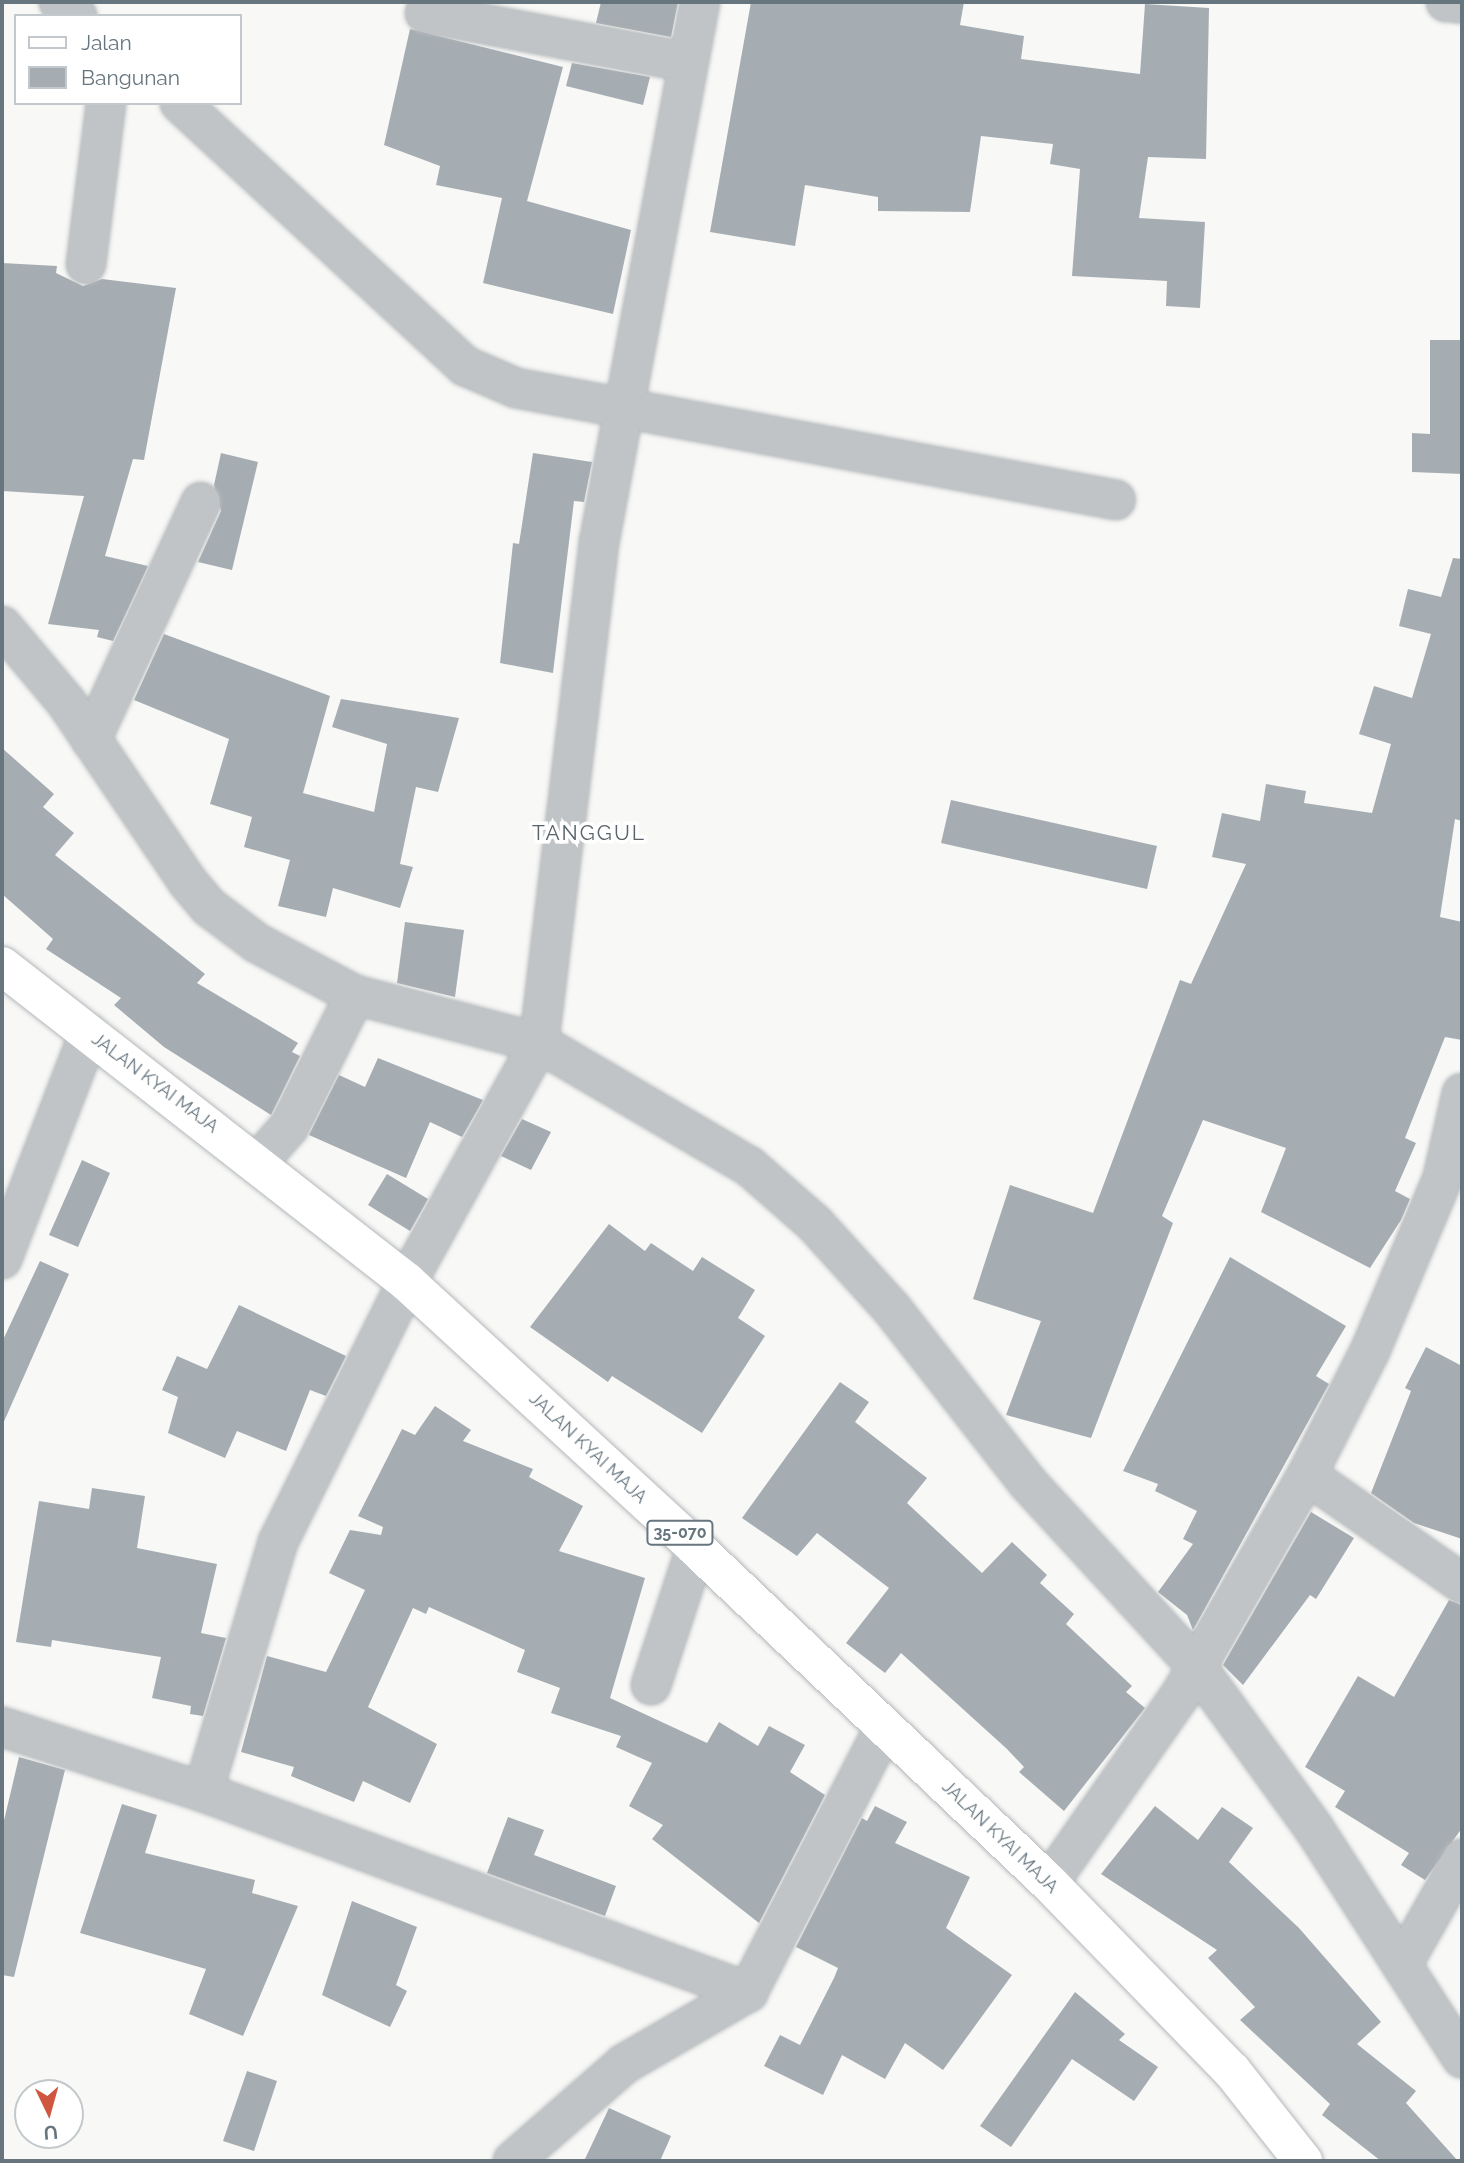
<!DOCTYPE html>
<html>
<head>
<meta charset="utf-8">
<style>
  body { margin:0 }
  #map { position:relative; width:1464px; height:2163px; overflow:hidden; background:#f8f8f6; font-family:Raleway,sans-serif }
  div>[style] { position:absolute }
  .building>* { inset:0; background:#a6adb2 }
  .roads { filter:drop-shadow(0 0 2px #b4b8bb) drop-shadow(0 0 2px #b4b8bb) }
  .street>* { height:38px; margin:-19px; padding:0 19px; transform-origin:19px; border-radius:19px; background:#c0c4c7 }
  .primary>* { height:38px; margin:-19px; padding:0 19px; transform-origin:19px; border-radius:19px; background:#fff }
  span { translate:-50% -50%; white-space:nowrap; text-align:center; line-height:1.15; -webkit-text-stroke:7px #fff; paint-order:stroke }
  .shield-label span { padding:2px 5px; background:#fff; border:2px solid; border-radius:5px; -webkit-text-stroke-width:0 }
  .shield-label { font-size:16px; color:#66757e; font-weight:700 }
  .street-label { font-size:18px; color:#66757e }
  .quarter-label { font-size:21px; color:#58636a; letter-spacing:2px }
  .frame { position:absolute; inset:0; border:4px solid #66757e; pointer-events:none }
  .legend { position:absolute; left:14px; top:14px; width:228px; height:91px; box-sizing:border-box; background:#fff; border:2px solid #c2c8cb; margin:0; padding:9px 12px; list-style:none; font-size:21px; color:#66757e }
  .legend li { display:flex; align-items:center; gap:14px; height:35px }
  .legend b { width:35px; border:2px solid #c2c8cb }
  .north { position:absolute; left:14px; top:2079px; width:70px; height:70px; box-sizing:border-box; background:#fff; border:2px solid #c2c8cb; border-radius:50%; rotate:175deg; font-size:19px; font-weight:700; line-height:28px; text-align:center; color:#66757e }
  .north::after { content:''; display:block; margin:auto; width:24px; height:32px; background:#cf573f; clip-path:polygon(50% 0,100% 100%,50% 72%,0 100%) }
</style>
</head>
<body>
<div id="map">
  <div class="building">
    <div style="clip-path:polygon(601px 2px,678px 2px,671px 37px,596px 23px)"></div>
    <div style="clip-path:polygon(751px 2px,964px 2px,960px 25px,1024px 36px,1021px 59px,1140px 74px,1145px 4px,1209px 8px,1206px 159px,1148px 157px,1139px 218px,1205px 222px,1200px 308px,1166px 306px,1167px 281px,1072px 276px,1080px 169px,1050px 164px,1053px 144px,981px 136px,970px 212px,878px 211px,878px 197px,805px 185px,795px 246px,710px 232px)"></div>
    <div style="clip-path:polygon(410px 29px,563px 67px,527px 201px,631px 230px,613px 314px,483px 283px,502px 198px,436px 185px,440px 166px,384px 145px)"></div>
    <div style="clip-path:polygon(572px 63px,650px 77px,643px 105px,566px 86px)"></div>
    <div style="clip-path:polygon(2px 263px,57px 266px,56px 273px,83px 286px,102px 279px,176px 288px,144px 460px,133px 459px,105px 556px,148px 566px,113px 641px,97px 637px,99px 630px,48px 624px,84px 496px,2px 491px)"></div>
    <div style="clip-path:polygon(1430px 340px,1462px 340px,1462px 474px,1412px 472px,1412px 433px,1430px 434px)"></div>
    <div style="clip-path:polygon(221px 453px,258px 462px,232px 570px,198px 562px,221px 511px,214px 485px)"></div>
    <div style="clip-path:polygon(533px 453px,592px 462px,584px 502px,574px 501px,553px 673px,500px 663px,513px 543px,519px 544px)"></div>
    <div style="clip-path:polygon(1453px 558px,1462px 559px,1462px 821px,1455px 819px,1440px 917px,1462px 922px,1462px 1040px,1445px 1037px,1405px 1138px,1416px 1143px,1395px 1191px,1410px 1199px,1401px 1220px,1370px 1268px,1261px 1212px,1286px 1148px,1203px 1120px,1162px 1216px,1173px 1223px,1091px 1438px,1006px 1415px,1041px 1321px,973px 1299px,1010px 1185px,1093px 1213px,1180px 980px,1191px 984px,1246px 864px,1212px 857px,1222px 813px,1260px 821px,1266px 784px,1306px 791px,1304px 803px,1372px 813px,1391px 744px,1359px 734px,1374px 686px,1412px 698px,1431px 634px,1399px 626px,1408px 589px,1441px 597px)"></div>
    <div style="clip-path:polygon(164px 634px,330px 696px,303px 793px,374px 812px,387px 744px,332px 727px,341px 699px,459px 718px,438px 792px,416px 787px,400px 864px,413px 867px,400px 908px,333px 888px,326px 917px,278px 906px,290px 860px,244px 847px,252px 817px,210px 804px,229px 739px,134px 700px)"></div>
    <div style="clip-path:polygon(2px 748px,54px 794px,43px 807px,74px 833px,55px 855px,205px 974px,197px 983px,298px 1043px,292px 1052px,300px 1056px,271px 1115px,164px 1047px,114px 1005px,121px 998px,46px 949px,53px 939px,2px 894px)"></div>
    <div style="clip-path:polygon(951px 800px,1157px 846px,1147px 889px,941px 843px)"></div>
    <div style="clip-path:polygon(405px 922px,464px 930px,455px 997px,397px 983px)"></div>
    <div style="clip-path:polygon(378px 1058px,483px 1100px,462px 1137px,430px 1122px,406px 1178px,309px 1135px,339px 1075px,365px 1087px)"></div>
    <div style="clip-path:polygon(522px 1119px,551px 1132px,531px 1170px,501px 1156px)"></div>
    <div style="clip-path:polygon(82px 1160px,110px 1173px,78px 1247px,49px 1235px)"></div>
    <div style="clip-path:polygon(387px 1174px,428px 1199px,410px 1231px,368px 1205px)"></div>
    <div style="clip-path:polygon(609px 1224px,645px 1251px,651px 1243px,693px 1271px,702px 1257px,755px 1290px,738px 1318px,765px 1336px,702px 1433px,612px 1376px,608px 1382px,530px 1327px)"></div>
    <div style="clip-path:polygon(1230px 1257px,1346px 1326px,1316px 1376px,1329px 1384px,1193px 1630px,1187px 1615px,1158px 1592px,1193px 1544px,1183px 1539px,1197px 1511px,1155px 1491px,1158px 1484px,1123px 1471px)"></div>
    <div style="clip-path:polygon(40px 1261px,69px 1274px,2px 1426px,2px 1342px)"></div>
    <div style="clip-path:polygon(239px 1305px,346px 1356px,326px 1396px,310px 1390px,286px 1451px,237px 1431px,225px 1458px,168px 1433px,178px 1397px,162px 1390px,177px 1356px,207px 1369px)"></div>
    <div style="clip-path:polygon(1426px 1347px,1462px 1366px,1462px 1539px,1414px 1523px,1371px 1493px,1411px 1391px,1405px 1388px)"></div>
    <div style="clip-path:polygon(840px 1382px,869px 1402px,855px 1422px,927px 1478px,907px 1503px,982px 1573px,1012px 1542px,1047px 1575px,1040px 1583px,1074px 1614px,1066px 1624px,1132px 1686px,1126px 1692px,1145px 1708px,1064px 1811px,1019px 1772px,1024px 1767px,1007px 1749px,901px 1653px,885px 1673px,846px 1643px,889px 1588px,817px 1533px,797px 1556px,742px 1518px)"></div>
    <div style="clip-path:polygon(435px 1406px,471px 1430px,463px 1441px,533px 1469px,529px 1477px,583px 1506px,559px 1551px,645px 1578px,610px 1698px,707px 1743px,719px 1722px,758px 1746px,769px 1726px,805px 1745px,790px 1772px,825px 1795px,759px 1923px,652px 1839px,663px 1825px,629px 1806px,652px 1763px,616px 1747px,621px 1736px,551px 1713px,560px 1688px,517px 1672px,525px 1650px,429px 1607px,426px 1614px,413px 1608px,368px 1707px,437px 1744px,410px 1803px,363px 1781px,354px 1802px,291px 1776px,294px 1767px,241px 1752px,267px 1656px,326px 1672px,365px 1590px,329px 1573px,350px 1530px,381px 1535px,383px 1527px,358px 1516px,402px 1429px,415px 1435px)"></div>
    <div style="clip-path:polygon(92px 1488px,145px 1496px,137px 1548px,217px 1564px,201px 1633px,226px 1638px,203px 1716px,190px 1714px,191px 1706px,152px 1698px,161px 1657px,52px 1640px,51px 1647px,16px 1642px,39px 1501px,89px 1509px)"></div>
    <div style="clip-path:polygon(1311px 1512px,1354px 1538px,1316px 1599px,1310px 1595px,1243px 1685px,1223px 1665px)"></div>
    <div style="clip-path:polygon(1449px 1600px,1462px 1605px,1462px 1828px,1425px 1880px,1401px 1865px,1409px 1853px,1335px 1807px,1345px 1791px,1305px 1767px,1358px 1676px,1394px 1697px)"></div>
    <div style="clip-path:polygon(19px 1757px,65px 1770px,14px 1977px,2px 1975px,2px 1829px)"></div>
    <div style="clip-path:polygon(122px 1804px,157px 1815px,145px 1853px,255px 1880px,252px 1893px,298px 1906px,243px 2036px,189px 2014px,206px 1969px,80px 1933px)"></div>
    <div style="clip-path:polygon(875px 1806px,907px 1822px,895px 1843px,970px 1877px,946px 1928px,1012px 1975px,943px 2070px,905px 2043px,885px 2079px,842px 2055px,823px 2095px,764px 2066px,780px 2035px,800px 2045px,834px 1978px,838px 1968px,796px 1947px,862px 1818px,867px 1821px)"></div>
    <div style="clip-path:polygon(1155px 1806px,1198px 1840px,1222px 1807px,1253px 1828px,1229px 1862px,1299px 1928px,1381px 2022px,1357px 2044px,1416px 2091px,1406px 2103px,1458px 2161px,1381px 2161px,1322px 2115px,1330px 2104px,1240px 2020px,1255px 2007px,1208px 1958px,1217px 1950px,1101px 1874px)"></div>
    <div style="clip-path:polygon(508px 1817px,544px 1830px,534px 1855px,616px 1886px,605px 1916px,487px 1873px)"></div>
    <div style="clip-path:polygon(352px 1901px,417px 1927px,396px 1985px,407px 1991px,390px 2027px,322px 1995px)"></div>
    <div style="clip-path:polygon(1075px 1992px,1125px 2034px,1119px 2040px,1158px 2067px,1134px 2101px,1072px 2059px,1011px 2147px,980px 2126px)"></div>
    <div style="clip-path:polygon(247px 2071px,277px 2081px,254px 2151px,223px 2141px)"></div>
    <div style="clip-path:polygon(609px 2108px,671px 2136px,660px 2161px,584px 2161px)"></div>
  </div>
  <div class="roads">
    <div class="street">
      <div style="left:59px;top:2px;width:23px;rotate:38deg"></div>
      <div style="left:1446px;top:2px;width:16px;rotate:4deg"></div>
      <div style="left:425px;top:13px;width:267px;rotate:10.6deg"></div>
      <div style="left:180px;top:103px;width:388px;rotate:42.7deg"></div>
      <div style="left:465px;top:366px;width:56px;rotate:23.3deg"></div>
      <div style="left:516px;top:388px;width:610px;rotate:10.57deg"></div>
      <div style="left:86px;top:264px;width:162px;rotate:-82.9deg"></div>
      <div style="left:2px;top:626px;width:99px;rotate:49.9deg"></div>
      <div style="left:66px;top:702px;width:216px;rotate:55.9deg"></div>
      <div style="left:187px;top:881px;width:34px;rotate:50deg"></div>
      <div style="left:209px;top:907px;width:60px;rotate:36.9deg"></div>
      <div style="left:257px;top:943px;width:111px;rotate:28deg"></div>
      <div style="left:355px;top:995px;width:190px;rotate:14.6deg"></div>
      <div style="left:539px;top:1043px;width:243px;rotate:30.4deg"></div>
      <div style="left:749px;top:1166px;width:88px;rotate:41.3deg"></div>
      <div style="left:815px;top:1224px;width:115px;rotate:47.8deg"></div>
      <div style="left:892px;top:1309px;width:219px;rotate:52deg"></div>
      <div style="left:1027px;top:1482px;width:250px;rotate:47.4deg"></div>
      <div style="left:1196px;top:1666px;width:199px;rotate:54deg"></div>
      <div style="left:1313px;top:1827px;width:275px;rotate:57.2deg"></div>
      <div style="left:91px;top:740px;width:262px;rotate:-65.2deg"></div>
      <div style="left:259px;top:1161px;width:45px;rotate:-48.6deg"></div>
      <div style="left:289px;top:1127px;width:148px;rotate:-63.4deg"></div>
      <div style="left:2px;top:1259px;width:242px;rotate:-68.9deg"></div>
      <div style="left:1307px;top:1475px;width:189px;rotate:34.9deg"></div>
      <div style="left:651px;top:1685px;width:144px;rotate:-71.8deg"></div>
      <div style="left:2px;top:1727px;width:211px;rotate:17.9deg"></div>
      <div style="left:203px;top:1792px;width:581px;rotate:20.15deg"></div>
      <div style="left:748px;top:1992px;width:298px;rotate:-62.7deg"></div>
      <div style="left:203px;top:1792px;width:261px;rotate:-73.3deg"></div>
      <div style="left:278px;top:1542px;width:290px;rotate:-63.6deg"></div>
      <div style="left:407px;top:1282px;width:273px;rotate:-61.1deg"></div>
      <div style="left:539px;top:1043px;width:504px;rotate:-83.16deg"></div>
      <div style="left:599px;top:543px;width:550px;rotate:-79.43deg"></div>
      <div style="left:1049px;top:1883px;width:231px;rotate:-55.1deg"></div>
      <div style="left:1181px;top:1694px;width:253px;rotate:-60.1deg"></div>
      <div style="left:1307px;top:1475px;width:139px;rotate:-63.1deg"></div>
      <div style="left:1370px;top:1351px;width:189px;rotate:-67.2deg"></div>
      <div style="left:1443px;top:1177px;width:86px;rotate:-77.3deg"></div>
      <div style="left:1402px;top:1965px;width:122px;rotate:-60.5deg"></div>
      <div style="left:513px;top:2161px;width:147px;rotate:-41.1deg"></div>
      <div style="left:624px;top:2064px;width:143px;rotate:-30.1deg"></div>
    </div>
    <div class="primary">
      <div style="left:2px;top:966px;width:514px;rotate:37.96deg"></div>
      <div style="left:407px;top:1282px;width:393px;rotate:42.6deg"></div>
      <div style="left:696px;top:1548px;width:487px;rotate:43.5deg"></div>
      <div style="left:1049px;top:1883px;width:262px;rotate:45.8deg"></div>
      <div style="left:1232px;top:2071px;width:115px;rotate:51.7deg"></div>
    </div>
  </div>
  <div class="shield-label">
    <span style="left:680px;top:1533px">35-070</span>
  </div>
  <div class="street-label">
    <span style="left:155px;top:1083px;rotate:37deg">JALAN KYAI MAJA</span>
    <span style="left:588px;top:1448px;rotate:43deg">JALAN KYAI MAJA</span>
    <span style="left:1000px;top:1837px;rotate:44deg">JALAN KYAI MAJA</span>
  </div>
  <div class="quarter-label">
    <span style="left:589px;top:833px">TANGGUL</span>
  </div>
  <div class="frame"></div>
  <ul class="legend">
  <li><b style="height:9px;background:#fff"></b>Jalan</li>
  <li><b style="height:19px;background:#a6adb2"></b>Bangunan</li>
  </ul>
  <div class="north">U</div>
</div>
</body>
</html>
